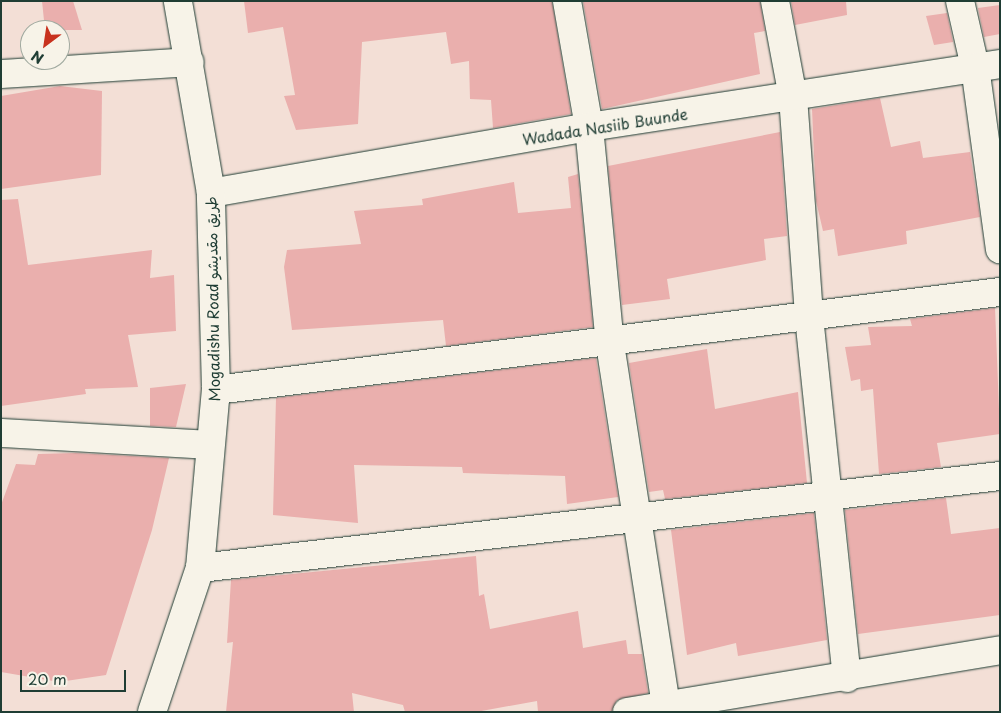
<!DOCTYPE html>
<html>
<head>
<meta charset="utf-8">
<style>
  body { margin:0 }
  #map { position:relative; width:1001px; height:713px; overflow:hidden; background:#f3dfd6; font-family:"Playpen Sans","Playpen Sans Arabic",sans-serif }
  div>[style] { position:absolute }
  .building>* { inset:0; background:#eaafad }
  .roads { filter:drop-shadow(0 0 1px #1f3d34) drop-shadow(0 0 1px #1f3d34) }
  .minor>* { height:28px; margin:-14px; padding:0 14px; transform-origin:14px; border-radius:14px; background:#f7f3e8 }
  .highway>* { height:28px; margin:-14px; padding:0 14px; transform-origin:14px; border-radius:14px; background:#f7f3e8 }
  span { translate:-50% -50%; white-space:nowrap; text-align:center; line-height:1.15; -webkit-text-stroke:4px #f7f3e8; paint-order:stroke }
  .street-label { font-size:15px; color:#1f3d34 }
  .frame { position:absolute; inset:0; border:2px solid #1f3d34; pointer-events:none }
  .north { position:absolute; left:20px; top:20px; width:50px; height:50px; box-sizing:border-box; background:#f7f3e8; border:1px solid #a1aaa0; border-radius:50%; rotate:211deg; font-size:14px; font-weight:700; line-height:20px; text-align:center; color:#1f3d34 }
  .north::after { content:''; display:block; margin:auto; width:18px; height:22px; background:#c8321e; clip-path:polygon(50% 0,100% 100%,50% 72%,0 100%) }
  .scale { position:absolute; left:20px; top:670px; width:106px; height:22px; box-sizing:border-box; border:2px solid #1f3d34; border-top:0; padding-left:6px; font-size:15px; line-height:18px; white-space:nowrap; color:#1f3d34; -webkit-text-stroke:4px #f7f3e8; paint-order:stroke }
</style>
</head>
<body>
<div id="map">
  <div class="building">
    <div style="clip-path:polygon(42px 1px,73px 1px,82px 30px,45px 30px)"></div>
    <div style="clip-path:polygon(244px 1px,552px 1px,571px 114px,493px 128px,491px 100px,470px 99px,469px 61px,451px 64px,446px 32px,362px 42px,358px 124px,296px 130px,284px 96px,295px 95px,283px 27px,248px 33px)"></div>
    <div style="clip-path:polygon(583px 1px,760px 1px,765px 31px,754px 33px,760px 74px,602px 109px)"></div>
    <div style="clip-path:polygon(791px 1px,846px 1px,847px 15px,795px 25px)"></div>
    <div style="clip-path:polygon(1000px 5px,1000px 34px,984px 37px,978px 8px)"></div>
    <div style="clip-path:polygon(947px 13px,953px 42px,934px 45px,926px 16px)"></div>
    <div style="clip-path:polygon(60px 86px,102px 91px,101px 175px,1px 189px,1px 96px)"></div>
    <div style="clip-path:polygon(880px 98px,891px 147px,920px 141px,923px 158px,970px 152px,980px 217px,906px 231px,907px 244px,838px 256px,834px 229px,823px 231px,816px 201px,812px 109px)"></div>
    <div style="clip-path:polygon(780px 132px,787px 236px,764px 239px,766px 260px,667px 279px,670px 299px,622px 305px,608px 166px)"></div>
    <div style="clip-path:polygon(578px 174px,593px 327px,446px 346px,443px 320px,292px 330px,284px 267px,287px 250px,361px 244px,354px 211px,423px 205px,422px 199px,514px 182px,518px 213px,571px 208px,568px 177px)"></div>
    <div style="clip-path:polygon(18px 199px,28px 265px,152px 250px,150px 278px,174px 275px,176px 331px,128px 335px,138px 387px,85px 389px,86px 394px,1px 406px,1px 200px)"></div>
    <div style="clip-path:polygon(995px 308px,1000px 434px,937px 443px,941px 467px,879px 474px,873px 389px,861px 391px,860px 379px,851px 381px,845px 347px,871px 345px,868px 327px,912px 326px,910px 319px)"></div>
    <div style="clip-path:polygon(707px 349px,715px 409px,798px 392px,807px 483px,665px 499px,663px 490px,649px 492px,629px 363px)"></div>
    <div style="clip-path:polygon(596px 358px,618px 497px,567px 504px,565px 476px,463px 473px,462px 467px,354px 465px,358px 523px,273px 515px,276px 398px)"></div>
    <div style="clip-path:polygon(186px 384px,176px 427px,150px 426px,150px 388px)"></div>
    <div style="clip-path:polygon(75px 453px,169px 458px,152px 530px,106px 675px,59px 682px,1px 672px,1px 505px,16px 464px,35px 465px,38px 454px)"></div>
    <div style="clip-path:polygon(946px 498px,951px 534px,1000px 528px,1000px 615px,858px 634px,845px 510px)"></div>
    <div style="clip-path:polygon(814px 513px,827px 640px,738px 656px,736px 643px,687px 655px,671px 530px)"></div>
    <div style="clip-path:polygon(476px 556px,479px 596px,484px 594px,490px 629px,578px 611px,583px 648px,626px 640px,628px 654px,642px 654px,648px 693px,617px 700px,612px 712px,538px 712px,537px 701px,476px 712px,405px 712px,403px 705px,352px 693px,354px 712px,226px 712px,233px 642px,227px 643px,231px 580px)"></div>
  </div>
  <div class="roads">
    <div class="minor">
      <div style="left:567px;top:1px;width:128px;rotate:80.1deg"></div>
      <div style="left:589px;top:127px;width:218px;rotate:84.5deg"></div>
      <div style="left:610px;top:344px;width:372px;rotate:81.2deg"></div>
      <div style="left:775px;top:1px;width:98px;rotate:79.4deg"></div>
      <div style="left:793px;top:97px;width:221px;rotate:85.8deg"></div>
      <div style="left:809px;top:317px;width:363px;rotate:84deg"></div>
      <div style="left:960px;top:1px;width:68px;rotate:77.2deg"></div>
      <div style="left:975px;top:67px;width:184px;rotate:82.2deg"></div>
      <div style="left:1px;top:74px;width:189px;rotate:-3.6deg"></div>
      <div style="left:211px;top:193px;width:384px;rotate:-9.9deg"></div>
      <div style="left:589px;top:127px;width:416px;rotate:-8.7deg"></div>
      <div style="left:216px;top:390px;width:790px;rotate:-7.13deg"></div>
      <div style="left:1px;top:433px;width:209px;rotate:3.3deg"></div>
      <div style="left:200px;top:568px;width:805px;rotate:-6.56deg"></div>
      <div style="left:627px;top:712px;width:378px;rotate:-9.4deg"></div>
    </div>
    <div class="highway">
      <div style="left:152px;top:712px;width:152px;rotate:-71.6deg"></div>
      <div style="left:200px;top:568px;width:179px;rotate:-84.9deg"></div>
      <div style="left:216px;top:390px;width:197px;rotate:-91.5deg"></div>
      <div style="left:211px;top:193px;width:195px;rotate:-99.8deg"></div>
    </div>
  </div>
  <div class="street-label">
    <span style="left:605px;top:126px;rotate:-9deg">Wadada Nasiib Buunde</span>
    <span style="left:212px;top:299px;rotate:-91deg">Mogadishu Road طريق مقديشو</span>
  </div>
  <div class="frame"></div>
  <div class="north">N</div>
  <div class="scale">20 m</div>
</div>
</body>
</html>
